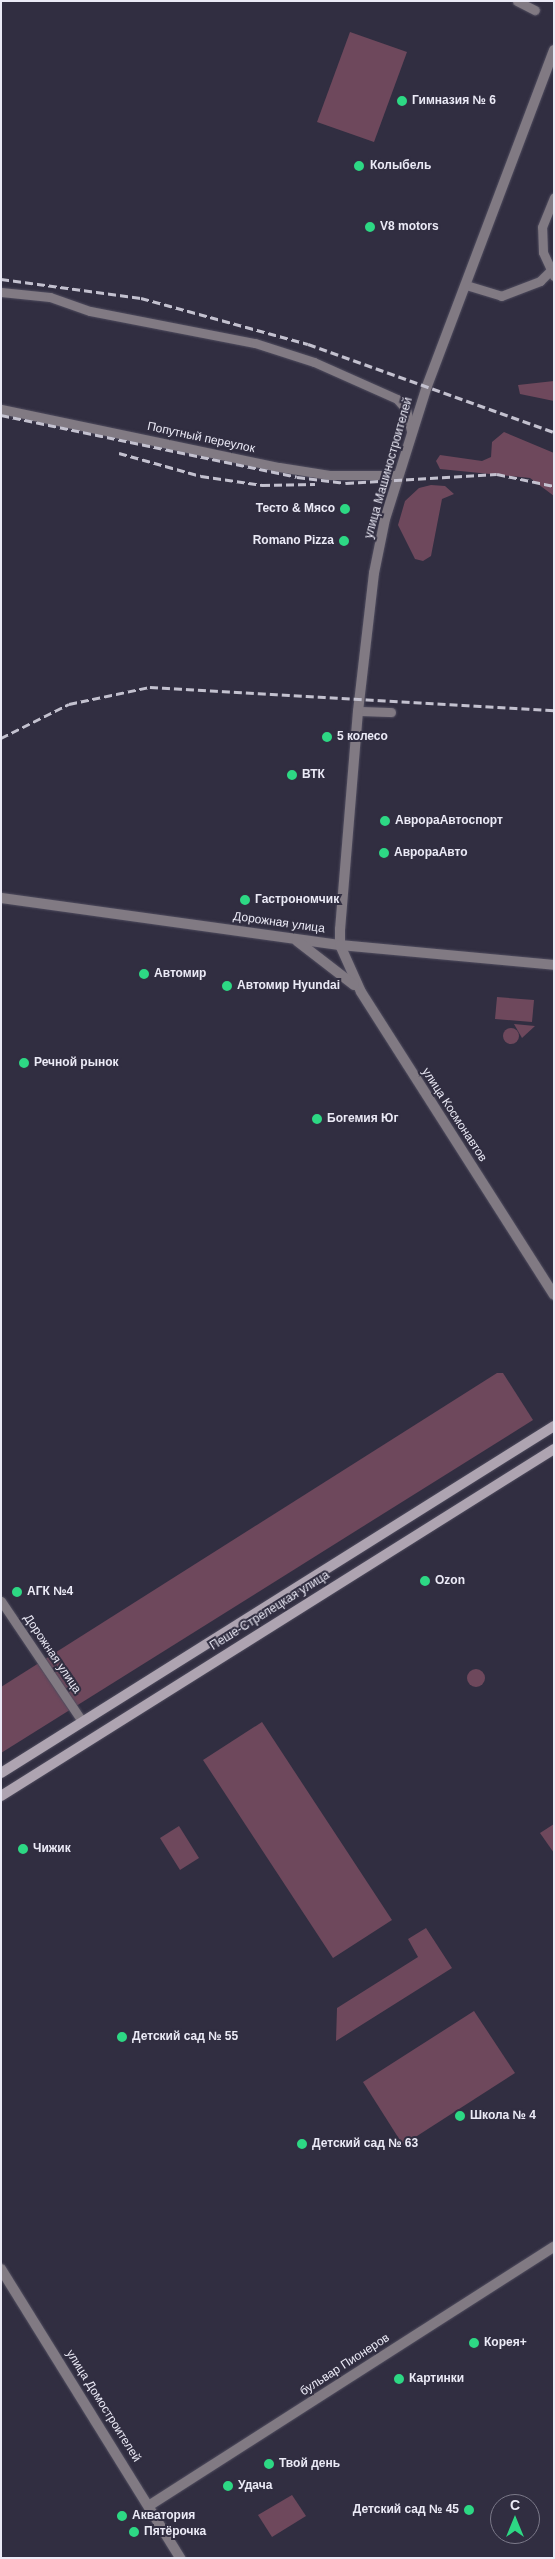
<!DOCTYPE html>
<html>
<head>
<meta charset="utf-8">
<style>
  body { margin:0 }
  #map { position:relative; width:555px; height:2559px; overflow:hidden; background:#312e41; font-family:Helvetica,sans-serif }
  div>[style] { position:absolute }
  .green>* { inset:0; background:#6e485c }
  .round { border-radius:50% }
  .roads { filter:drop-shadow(0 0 1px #4f4c5e) drop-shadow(0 0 1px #4f4c5e) }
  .minor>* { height:9px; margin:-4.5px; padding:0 4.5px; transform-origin:4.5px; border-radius:4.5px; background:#817a83 }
  .tertiary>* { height:10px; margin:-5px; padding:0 5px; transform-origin:5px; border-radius:5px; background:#817a83 }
  .secondary>* { height:10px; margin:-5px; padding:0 5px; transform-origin:5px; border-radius:5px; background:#aea4b1 }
  .rail>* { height:3px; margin-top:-1.5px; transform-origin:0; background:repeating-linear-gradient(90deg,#c3c1cf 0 8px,transparent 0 12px) }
  .dots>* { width:14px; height:14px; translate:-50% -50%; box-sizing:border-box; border:2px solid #312e41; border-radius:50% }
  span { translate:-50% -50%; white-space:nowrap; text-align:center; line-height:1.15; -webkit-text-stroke:4px #312e41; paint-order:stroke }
  .poi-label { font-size:12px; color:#ebeaf6; font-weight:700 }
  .left { translate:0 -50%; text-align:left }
  .right { translate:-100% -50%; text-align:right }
  .street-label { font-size:12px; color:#ebeaf6 }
  .frame { position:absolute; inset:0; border:2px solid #ebeaf6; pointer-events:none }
  .north { position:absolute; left:490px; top:2494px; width:50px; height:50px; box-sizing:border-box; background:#312e41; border:1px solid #7b7989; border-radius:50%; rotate:0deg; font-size:14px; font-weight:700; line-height:20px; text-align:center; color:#ebeaf6 }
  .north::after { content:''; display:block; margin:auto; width:18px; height:22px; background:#2dd884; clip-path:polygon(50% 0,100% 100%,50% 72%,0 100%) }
</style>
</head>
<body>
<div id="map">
  <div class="green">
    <div style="clip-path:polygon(350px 32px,407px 52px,374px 142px,317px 122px)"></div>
    <div style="clip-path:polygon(554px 381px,554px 401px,520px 394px,518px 385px)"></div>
    <div style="clip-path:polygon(504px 432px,554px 453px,554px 496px,530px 478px,440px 469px,436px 461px,440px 455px,482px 461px,491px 457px,492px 442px)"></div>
    <div style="clip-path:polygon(431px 485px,445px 486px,454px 494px,442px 499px,431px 556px,423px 561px,415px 559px,398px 525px,405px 501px,419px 488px)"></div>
    <div style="clip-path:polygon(497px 997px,534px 1000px,532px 1022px,495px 1019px)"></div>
    <div style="clip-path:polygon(514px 1024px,535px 1026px,522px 1038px)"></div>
    <div class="round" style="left:503px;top:1028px;width:16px;height:16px"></div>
    <div style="clip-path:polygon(497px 1373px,503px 1373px,533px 1420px,1px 1753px,1px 1687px)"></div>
    <div class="round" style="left:467px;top:1669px;width:18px;height:18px"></div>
    <div style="clip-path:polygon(262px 1722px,392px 1920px,333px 1958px,203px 1760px)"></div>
    <div style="clip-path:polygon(554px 1824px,554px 1853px,540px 1833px)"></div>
    <div style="clip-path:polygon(179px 1826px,199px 1858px,180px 1870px,160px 1838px)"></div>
    <div style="clip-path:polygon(426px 1928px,452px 1968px,336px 2041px,337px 2008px,418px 1957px,408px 1939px)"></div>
    <div style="clip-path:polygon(474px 2011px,515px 2073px,403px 2145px,363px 2082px)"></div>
    <div style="clip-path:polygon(292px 2495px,306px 2516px,272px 2537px,258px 2515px)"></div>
  </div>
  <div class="roads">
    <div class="minor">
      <div style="left:517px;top:1px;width:20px;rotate:27deg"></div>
      <div style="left:554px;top:276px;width:26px;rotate:-115deg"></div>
      <div style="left:543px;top:252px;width:25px;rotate:-92deg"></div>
      <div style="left:542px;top:227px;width:32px;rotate:-68deg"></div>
      <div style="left:466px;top:285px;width:37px;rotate:17deg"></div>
      <div style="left:501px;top:296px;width:42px;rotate:-21deg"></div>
      <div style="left:540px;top:281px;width:14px;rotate:-45deg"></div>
      <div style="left:1px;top:292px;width:49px;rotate:5.8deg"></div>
      <div style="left:50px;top:297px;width:42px;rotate:19.3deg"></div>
      <div style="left:90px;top:311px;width:168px;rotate:11deg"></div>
      <div style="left:255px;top:343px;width:62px;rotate:17.9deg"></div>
      <div style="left:314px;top:362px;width:91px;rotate:24deg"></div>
      <div style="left:397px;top:399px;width:13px;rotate:48deg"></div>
      <div style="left:406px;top:409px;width:22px;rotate:77deg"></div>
      <div style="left:1px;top:409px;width:284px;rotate:11.8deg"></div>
      <div style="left:279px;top:467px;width:51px;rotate:9.1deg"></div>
      <div style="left:329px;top:475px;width:69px"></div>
      <div style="left:358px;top:711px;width:33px;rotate:2deg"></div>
      <div style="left:1px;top:1601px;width:145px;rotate:56deg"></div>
    </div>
    <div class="tertiary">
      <div style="left:554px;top:50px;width:359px;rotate:110.7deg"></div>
      <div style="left:427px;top:386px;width:139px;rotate:107.5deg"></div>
      <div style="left:385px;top:519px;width:55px;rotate:101.5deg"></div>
      <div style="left:374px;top:573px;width:139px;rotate:96.6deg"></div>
      <div style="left:358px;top:711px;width:219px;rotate:94.7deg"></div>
      <div style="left:340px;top:929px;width:16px;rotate:90deg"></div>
      <div style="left:340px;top:945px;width:51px;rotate:65.9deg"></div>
      <div style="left:361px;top:992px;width:359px;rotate:57.5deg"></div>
      <div style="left:1px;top:898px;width:342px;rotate:7.9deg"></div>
      <div style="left:340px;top:945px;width:215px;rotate:5.3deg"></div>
      <div style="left:297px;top:941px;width:72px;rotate:37.7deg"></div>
      <div style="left:1px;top:2269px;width:340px;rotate:58.2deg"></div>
      <div style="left:150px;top:2505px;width:479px;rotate:-32.6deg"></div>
    </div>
    <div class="secondary">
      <div style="left:1px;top:1773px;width:653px;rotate:-32.11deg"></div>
      <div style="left:1px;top:1796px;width:653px;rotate:-32.11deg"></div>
    </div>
  </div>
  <div class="rail">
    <div style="left:1px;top:279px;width:141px;rotate:7.7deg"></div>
    <div style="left:141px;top:298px;width:173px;rotate:15.4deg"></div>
    <div style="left:308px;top:344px;width:261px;rotate:19.7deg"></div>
    <div style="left:1px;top:415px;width:302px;rotate:11.8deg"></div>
    <div style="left:297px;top:477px;width:49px;rotate:7deg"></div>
    <div style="left:346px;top:483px;width:151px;rotate:-3.4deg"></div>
    <div style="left:497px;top:474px;width:58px;rotate:11.9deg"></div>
    <div style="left:119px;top:453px;width:85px;rotate:15.7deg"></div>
    <div style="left:201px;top:476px;width:62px;rotate:8.4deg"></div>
    <div style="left:262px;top:485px;width:53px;rotate:-1.1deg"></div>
    <div style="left:1px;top:738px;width:76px;rotate:-26.6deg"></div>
    <div style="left:69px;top:704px;width:83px;rotate:-11.9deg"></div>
    <div style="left:150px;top:687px;width:405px;rotate:3.3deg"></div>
  </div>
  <div class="dots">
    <div style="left:402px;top:101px;background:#2dd884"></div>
    <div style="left:359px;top:166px;background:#2dd884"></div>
    <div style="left:370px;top:227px;background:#2dd884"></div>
    <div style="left:345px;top:509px;background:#2dd884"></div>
    <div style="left:344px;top:541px;background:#2dd884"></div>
    <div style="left:327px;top:737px;background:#2dd884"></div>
    <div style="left:292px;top:775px;background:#2dd884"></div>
    <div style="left:385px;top:821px;background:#2dd884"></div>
    <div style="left:384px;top:853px;background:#2dd884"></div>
    <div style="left:245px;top:900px;background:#2dd884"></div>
    <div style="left:144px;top:974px;background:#2dd884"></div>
    <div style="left:227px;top:986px;background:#2dd884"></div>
    <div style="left:24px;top:1063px;background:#2dd884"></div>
    <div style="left:317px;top:1119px;background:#2dd884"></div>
    <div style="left:425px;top:1581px;background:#2dd884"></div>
    <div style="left:17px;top:1592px;background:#2dd884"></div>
    <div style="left:23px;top:1849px;background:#2dd884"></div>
    <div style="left:122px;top:2037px;background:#2dd884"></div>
    <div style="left:460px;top:2116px;background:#2dd884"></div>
    <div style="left:302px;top:2144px;background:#2dd884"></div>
    <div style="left:474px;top:2343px;background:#2dd884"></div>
    <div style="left:399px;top:2379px;background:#2dd884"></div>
    <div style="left:269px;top:2464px;background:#2dd884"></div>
    <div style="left:228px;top:2486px;background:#2dd884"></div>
    <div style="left:469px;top:2510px;background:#2dd884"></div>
    <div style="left:122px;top:2516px;background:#2dd884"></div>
    <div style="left:134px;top:2532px;background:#2dd884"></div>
  </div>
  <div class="poi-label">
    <span class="left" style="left:412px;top:101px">Гимназия № 6</span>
    <span class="left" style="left:370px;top:166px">Колыбель</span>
    <span class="left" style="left:380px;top:227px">V8 motors</span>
    <span class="right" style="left:335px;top:509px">Тесто &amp; Мясо</span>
    <span class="right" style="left:334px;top:541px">Romano Pizza</span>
    <span class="left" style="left:337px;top:737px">5 колесо</span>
    <span class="left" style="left:302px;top:775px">ВТК</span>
    <span class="left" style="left:395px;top:821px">АврораАвтоспорт</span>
    <span class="left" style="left:394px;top:853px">АврораАвто</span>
    <span class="left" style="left:255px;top:900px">Гастрономчик</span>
    <span class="left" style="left:154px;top:974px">Автомир</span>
    <span class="left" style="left:237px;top:986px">Автомир Hyundai</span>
    <span class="left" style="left:34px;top:1063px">Речной рынок</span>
    <span class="left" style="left:327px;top:1119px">Богемия Юг</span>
    <span class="left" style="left:435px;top:1581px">Ozon</span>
    <span class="left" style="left:27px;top:1592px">АГК №4</span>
    <span class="left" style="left:33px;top:1849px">Чижик</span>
    <span class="left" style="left:132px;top:2037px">Детский сад № 55</span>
    <span class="left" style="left:470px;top:2116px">Школа № 4</span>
    <span class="left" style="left:312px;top:2144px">Детский сад № 63</span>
    <span class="left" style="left:484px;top:2343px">Корея+</span>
    <span class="left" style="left:409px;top:2379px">Картинки</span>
    <span class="left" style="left:279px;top:2464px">Твой день</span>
    <span class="left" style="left:238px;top:2486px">Удача</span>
    <span class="right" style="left:459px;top:2510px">Детский сад № 45</span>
    <span class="left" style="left:132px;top:2516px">Акватория</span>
    <span class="left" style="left:144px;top:2532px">Пятёрочка</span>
  </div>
  <div class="street-label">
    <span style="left:201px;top:438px;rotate:12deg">Попутный переулок</span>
    <span style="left:389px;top:468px;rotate:-74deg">улица Машиностроителей</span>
    <span style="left:279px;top:923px;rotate:8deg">Дорожная улица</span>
    <span style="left:454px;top:1115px;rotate:57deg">улица Космонавтов</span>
    <span style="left:270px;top:1611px;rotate:-32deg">Пеше-Стрелецкая улица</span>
    <span style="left:52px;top:1654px;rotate:56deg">Дорожная улица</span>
    <span style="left:345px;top:2365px;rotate:-33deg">бульвар Пионеров</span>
    <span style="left:103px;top:2406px;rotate:58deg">улица Домостроителей</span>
  </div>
  <div class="frame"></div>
  <div class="north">С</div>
</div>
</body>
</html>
